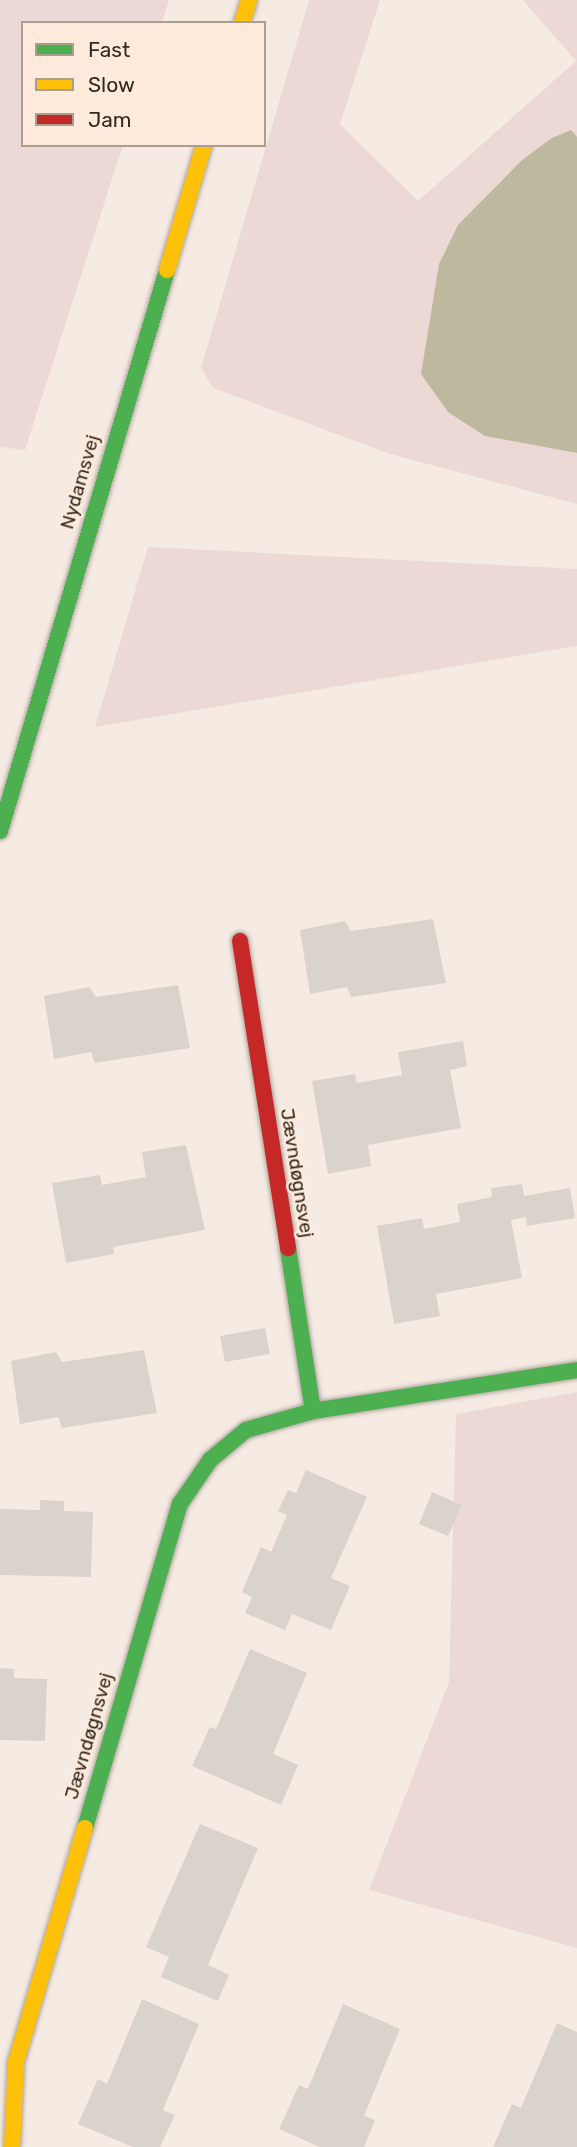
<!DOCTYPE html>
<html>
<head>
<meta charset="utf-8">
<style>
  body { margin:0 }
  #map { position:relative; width:577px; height:2147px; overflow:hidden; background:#f6ebe3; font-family:Rubik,sans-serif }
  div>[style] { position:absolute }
  .green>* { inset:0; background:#ecd9d6 }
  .water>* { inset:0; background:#beb99e }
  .building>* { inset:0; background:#dad3cb }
  .roads { filter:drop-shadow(0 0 2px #aea59e) drop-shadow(0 0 2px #aea59e) }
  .fast>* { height:16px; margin:-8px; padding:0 8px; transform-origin:8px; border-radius:8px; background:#4caf50 }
  .slow>* { height:16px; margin:-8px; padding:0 8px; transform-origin:8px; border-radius:8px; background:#ffc107 }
  .jam>* { height:16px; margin:-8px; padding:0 8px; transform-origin:8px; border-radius:8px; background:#c62828 }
  span { translate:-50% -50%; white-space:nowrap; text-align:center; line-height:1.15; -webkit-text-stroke:5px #feeadb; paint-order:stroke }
  .street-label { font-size:19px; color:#322922 }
  .legend { position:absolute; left:21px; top:21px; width:245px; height:126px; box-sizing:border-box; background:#feeadb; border:2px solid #ac9d91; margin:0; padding:9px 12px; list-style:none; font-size:21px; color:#322922 }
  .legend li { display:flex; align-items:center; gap:14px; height:35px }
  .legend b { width:35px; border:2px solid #ac9d91 }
</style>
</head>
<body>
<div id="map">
  <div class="green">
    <div style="clip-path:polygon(0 0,169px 0,162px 23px,23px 23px,23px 145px,123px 145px,25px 450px,0 447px)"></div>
    <div style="clip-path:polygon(309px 0,380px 0,340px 124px,418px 201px,576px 61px,523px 0,577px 0,577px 504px,390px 454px,213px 388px,201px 368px)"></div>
    <div style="clip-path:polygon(148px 547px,577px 569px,577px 646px,95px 727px)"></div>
    <div style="clip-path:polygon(577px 1392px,577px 1948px,369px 1890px,449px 1682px,456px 1414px)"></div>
  </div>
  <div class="water">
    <div style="clip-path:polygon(571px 130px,577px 137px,577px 453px,485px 436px,448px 412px,421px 374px,439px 264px,458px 225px,522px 160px,552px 138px)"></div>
  </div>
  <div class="building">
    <div style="clip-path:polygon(433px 919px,446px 983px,351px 997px,347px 987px,310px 994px,300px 930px,345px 921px,351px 931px)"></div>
    <div style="clip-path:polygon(178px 985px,190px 1048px,95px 1063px,91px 1052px,54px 1059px,44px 996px,89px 987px,96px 997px)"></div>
    <div style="clip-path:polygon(463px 1041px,467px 1066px,450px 1070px,461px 1128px,368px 1145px,371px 1166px,328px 1174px,312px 1081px,355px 1074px,357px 1083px,402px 1075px,398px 1052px)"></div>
    <div style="clip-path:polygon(186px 1145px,205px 1230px,113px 1247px,114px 1254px,66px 1263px,52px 1183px,100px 1175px,102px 1185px,146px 1177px,142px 1152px)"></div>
    <div style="clip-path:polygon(522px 1184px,524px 1196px,570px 1188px,575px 1218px,527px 1226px,526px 1217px,511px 1220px,522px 1278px,436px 1294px,440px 1316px,394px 1324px,377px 1226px,422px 1218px,424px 1229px,460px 1222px,457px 1204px,492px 1197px,491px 1188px)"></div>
    <div style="clip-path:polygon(265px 1328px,270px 1354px,225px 1362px,220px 1336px)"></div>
    <div style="clip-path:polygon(144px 1350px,157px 1413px,62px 1428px,58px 1417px,20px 1424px,11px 1361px,56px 1352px,62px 1362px)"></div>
    <div style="clip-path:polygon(306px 1470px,367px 1497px,331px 1578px,350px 1586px,331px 1630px,292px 1614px,285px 1630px,245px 1613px,252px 1597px,242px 1592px,261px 1547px,271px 1552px,287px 1515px,278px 1511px,288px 1490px,296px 1493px)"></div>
    <div style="clip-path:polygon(432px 1492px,462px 1505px,448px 1536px,419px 1524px)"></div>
    <div style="clip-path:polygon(40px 1500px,64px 1501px,64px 1511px,93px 1512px,91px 1577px,0 1575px,0 1509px,40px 1510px)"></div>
    <div style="clip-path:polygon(250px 1649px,307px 1673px,273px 1754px,298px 1765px,281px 1805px,192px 1766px,210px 1727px,216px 1729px)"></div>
    <div style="clip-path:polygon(0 1668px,14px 1669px,14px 1678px,47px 1679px,45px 1741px,0 1740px)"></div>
    <div style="clip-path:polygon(200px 1824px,258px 1848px,208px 1965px,229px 1975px,218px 2001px,161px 1977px,169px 1957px,146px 1947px)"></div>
    <div style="clip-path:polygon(142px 1999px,199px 2024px,163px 2110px,175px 2115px,160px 2147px,133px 2147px,78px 2124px,98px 2079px,107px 2084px)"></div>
    <div style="clip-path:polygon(343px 2004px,400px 2029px,364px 2116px,375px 2120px,364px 2147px,320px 2147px,279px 2129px,299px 2085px,308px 2089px)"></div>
    <div style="clip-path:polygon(557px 2023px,577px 2032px,577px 2147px,493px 2147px,512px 2104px,521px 2108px)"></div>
  </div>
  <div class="roads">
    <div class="fast">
      <div style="left:0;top:831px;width:585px;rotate:-73.42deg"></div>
      <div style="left:288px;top:1248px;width:165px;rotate:81.3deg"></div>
      <div style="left:85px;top:1828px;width:338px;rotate:-73.7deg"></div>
      <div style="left:180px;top:1504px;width:53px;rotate:-55.7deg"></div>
      <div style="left:210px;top:1460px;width:47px;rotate:-39.8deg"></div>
      <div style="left:246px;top:1430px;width:70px;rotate:-15.8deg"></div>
      <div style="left:313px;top:1411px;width:267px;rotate:-8.8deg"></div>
    </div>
    <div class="slow">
      <div style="left:242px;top:23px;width:24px;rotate:-73deg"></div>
      <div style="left:167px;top:270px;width:130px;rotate:-73.5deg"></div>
      <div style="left:12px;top:2147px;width:85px;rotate:-87.3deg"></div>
      <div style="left:16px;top:2062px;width:244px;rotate:-73.6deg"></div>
    </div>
    <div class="jam">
      <div style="left:240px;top:941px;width:311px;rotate:81.1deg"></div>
    </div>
  </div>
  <div class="street-label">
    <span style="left:80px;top:482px;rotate:-74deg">Nydamsvej</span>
    <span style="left:297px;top:1173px;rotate:81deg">Jævndøgnsvej</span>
    <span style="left:89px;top:1736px;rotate:-74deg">Jævndøgnsvej</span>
  </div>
  <ul class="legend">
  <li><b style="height:9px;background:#4caf50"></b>Fast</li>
  <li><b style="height:9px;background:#ffc107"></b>Slow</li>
  <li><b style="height:9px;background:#c62828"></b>Jam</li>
  </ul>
</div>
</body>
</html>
